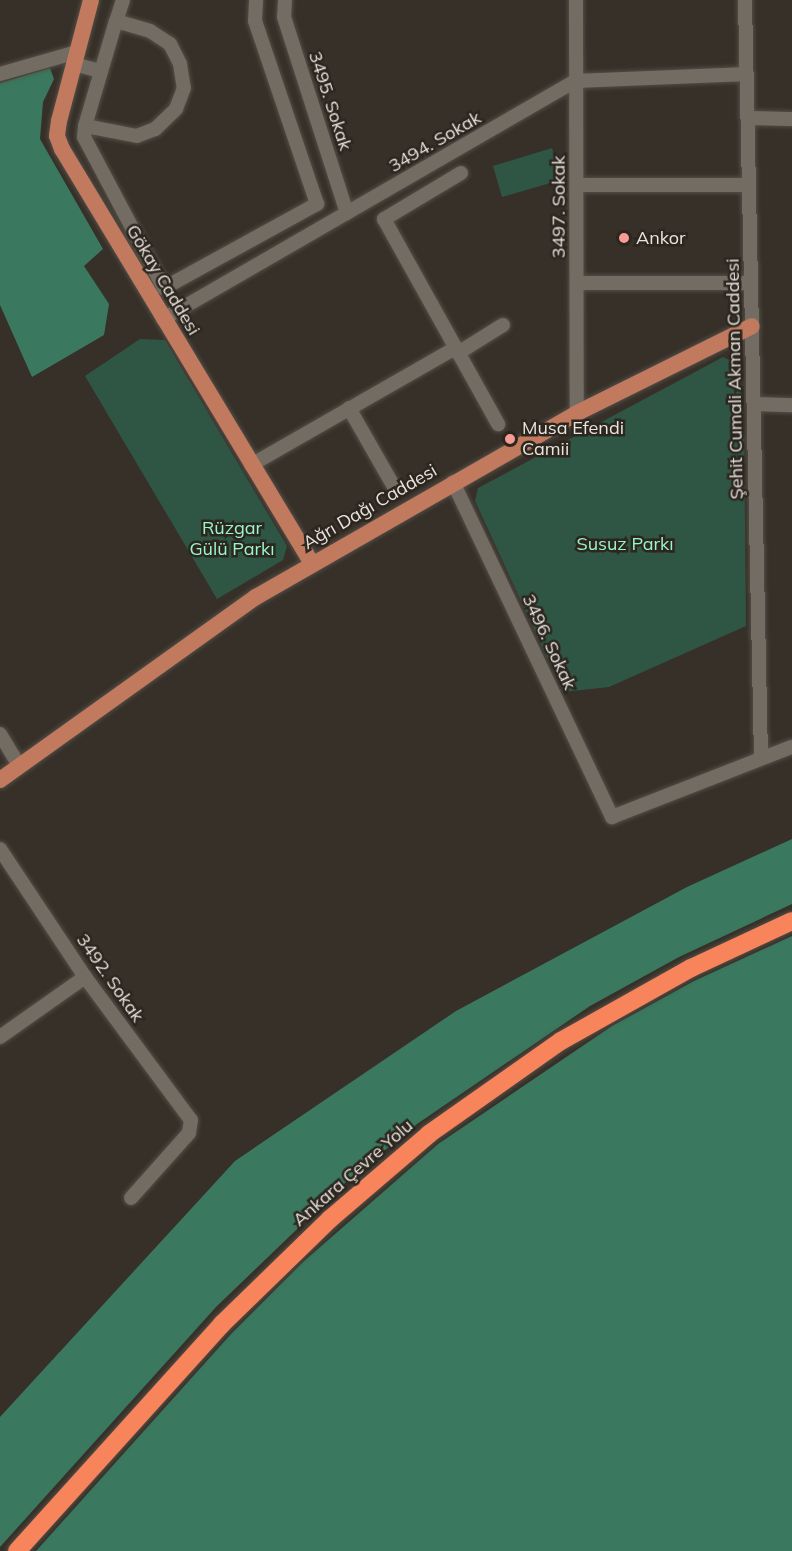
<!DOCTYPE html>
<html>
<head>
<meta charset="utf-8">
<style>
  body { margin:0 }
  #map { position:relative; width:792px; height:1551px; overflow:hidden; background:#363028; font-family:Mulish,sans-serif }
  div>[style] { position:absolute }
  .green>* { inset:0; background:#2f5645 }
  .forest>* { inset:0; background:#3a795f }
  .roads { filter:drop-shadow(0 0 2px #534d47) drop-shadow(0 0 2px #534d47) }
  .minor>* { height:14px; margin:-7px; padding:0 7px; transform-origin:7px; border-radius:7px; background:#736c63 }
  .major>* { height:16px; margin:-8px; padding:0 8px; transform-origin:8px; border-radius:8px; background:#c27a5e }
  .highway>* { height:18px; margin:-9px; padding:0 9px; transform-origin:9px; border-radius:9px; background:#f7845a }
  .dots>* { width:16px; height:16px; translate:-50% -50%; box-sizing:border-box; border:3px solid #2c261f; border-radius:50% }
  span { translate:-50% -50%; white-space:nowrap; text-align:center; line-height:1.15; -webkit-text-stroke:5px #2c261f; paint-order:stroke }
  .street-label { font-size:18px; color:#e8e4df }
  .poi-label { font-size:18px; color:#e8e4df }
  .left { translate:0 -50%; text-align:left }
  .park-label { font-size:18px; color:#96f6cc }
</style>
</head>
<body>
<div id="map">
  <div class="green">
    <div style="clip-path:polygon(552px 148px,561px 180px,502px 197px,493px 166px)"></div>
    <div style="clip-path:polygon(140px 339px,165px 340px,287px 546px,283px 560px,217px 599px,85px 376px)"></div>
    <div style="clip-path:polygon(723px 357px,739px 365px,744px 420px,746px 626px,609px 687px,563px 692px,475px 501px,478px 488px)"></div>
  </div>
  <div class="forest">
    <div style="clip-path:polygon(50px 68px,54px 79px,43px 102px,40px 139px,103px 249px,84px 266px,109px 304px,104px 335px,32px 377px,0 305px,0 83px)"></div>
    <div style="clip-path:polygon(792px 839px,792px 904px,679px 957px,590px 1006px,417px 1124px,346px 1182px,216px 1307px,0 1547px,0 1417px,235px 1161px,456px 1011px,687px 887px)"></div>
    <div style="clip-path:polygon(792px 936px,792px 1551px,36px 1551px,231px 1334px,303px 1262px,438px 1144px,612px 1026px,694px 981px)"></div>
  </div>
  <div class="roads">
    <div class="minor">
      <div style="left:123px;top:0;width:22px;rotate:108deg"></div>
      <div style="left:116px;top:21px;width:35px;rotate:16deg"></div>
      <div style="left:150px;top:31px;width:24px;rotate:33deg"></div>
      <div style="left:170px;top:44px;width:22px;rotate:63deg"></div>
      <div style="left:180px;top:64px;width:24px;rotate:81deg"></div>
      <div style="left:184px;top:88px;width:22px;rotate:111deg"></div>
      <div style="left:176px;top:109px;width:29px;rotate:136deg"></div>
      <div style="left:155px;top:129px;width:19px;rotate:159deg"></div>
      <div style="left:137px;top:136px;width:53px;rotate:-169.1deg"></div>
      <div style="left:85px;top:126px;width:11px;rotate:95deg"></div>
      <div style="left:84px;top:137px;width:171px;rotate:62.1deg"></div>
      <div style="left:164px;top:288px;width:175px;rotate:-28.8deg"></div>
      <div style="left:317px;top:204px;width:193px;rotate:-108.7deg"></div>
      <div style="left:255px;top:21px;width:21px;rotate:-87deg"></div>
      <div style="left:285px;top:0;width:17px;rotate:93deg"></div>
      <div style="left:284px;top:17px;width:206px;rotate:72.2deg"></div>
      <div style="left:576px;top:0;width:413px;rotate:89.9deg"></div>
      <div style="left:745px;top:0;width:756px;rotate:88.79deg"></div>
      <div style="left:74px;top:64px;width:27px;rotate:15deg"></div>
      <div style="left:0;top:74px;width:80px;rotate:-15.9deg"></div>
      <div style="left:748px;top:118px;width:44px;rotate:1.3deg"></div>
      <div style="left:85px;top:126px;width:109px;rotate:-73.6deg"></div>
      <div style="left:461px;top:173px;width:90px;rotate:149.1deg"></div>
      <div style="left:384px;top:219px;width:235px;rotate:60.9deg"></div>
      <div style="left:577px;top:185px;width:172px"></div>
      <div style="left:577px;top:283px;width:174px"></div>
      <div style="left:163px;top:319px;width:477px;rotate:-30deg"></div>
      <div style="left:576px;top:81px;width:171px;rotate:-2.3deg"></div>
      <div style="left:458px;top:353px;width:53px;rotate:-31.9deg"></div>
      <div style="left:754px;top:404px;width:38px;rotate:2deg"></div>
      <div style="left:349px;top:408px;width:89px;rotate:60.3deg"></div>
      <div style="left:251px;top:465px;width:235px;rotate:-29.8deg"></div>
      <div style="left:453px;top:482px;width:371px;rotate:64.6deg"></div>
      <div style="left:612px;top:817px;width:193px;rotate:-21.3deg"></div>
      <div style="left:0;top:734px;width:37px;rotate:59deg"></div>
      <div style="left:0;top:849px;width:154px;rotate:56.4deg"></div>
      <div style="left:85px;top:977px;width:178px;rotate:53.5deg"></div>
      <div style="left:191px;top:1120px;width:13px;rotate:99deg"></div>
      <div style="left:189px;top:1133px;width:87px;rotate:131.7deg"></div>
      <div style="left:0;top:1037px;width:104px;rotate:-35.2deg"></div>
    </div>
    <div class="major">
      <div style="left:91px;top:0;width:125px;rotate:104.8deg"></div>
      <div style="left:59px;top:121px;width:15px;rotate:98deg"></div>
      <div style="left:57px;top:136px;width:14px;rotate:69deg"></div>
      <div style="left:62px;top:149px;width:484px;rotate:58.9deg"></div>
      <div style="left:0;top:780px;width:315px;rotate:-35.6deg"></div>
      <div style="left:256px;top:597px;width:370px;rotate:-29.8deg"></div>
      <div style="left:577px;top:413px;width:195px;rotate:-26.4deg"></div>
    </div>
    <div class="highway">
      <div style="left:17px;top:1551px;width:306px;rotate:-47.9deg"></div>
      <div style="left:222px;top:1324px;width:151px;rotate:-44.2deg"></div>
      <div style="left:330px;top:1219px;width:130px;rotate:-40.6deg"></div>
      <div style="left:429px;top:1134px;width:161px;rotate:-35.2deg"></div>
      <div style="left:561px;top:1041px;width:149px;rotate:-29.3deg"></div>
      <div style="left:691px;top:968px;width:111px;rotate:-25deg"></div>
    </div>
  </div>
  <div class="dots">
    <div style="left:624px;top:238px;background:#f59c95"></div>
    <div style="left:510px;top:439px;background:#f59c95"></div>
  </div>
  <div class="street-label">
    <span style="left:330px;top:101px;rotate:72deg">3495. Sokak</span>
    <span style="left:435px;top:142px;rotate:-30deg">3494. Sokak</span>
    <span style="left:559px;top:207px;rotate:-90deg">3497. Sokak</span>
    <span style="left:163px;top:280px;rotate:59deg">Gökay Caddesi</span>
    <span style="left:735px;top:379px;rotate:-91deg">Şehit Cumali Akman Caddesi</span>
    <span style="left:370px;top:507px;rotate:-30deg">Ağrı Dağı Caddesi</span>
    <span style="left:549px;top:642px;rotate:65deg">3496. Sokak</span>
    <span style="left:110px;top:978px;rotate:55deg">3492. Sokak</span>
    <span style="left:353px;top:1173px;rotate:-41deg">Ankara Çevre Yolu</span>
  </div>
  <div class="poi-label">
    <span class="left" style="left:636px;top:238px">Ankor</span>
    <span class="left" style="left:522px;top:439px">Musa Efendi<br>Camii</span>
  </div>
  <div class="park-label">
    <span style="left:232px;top:539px">Rüzgar<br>Gülü Parkı</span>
    <span style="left:625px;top:544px">Susuz Parkı</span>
  </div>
</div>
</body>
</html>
